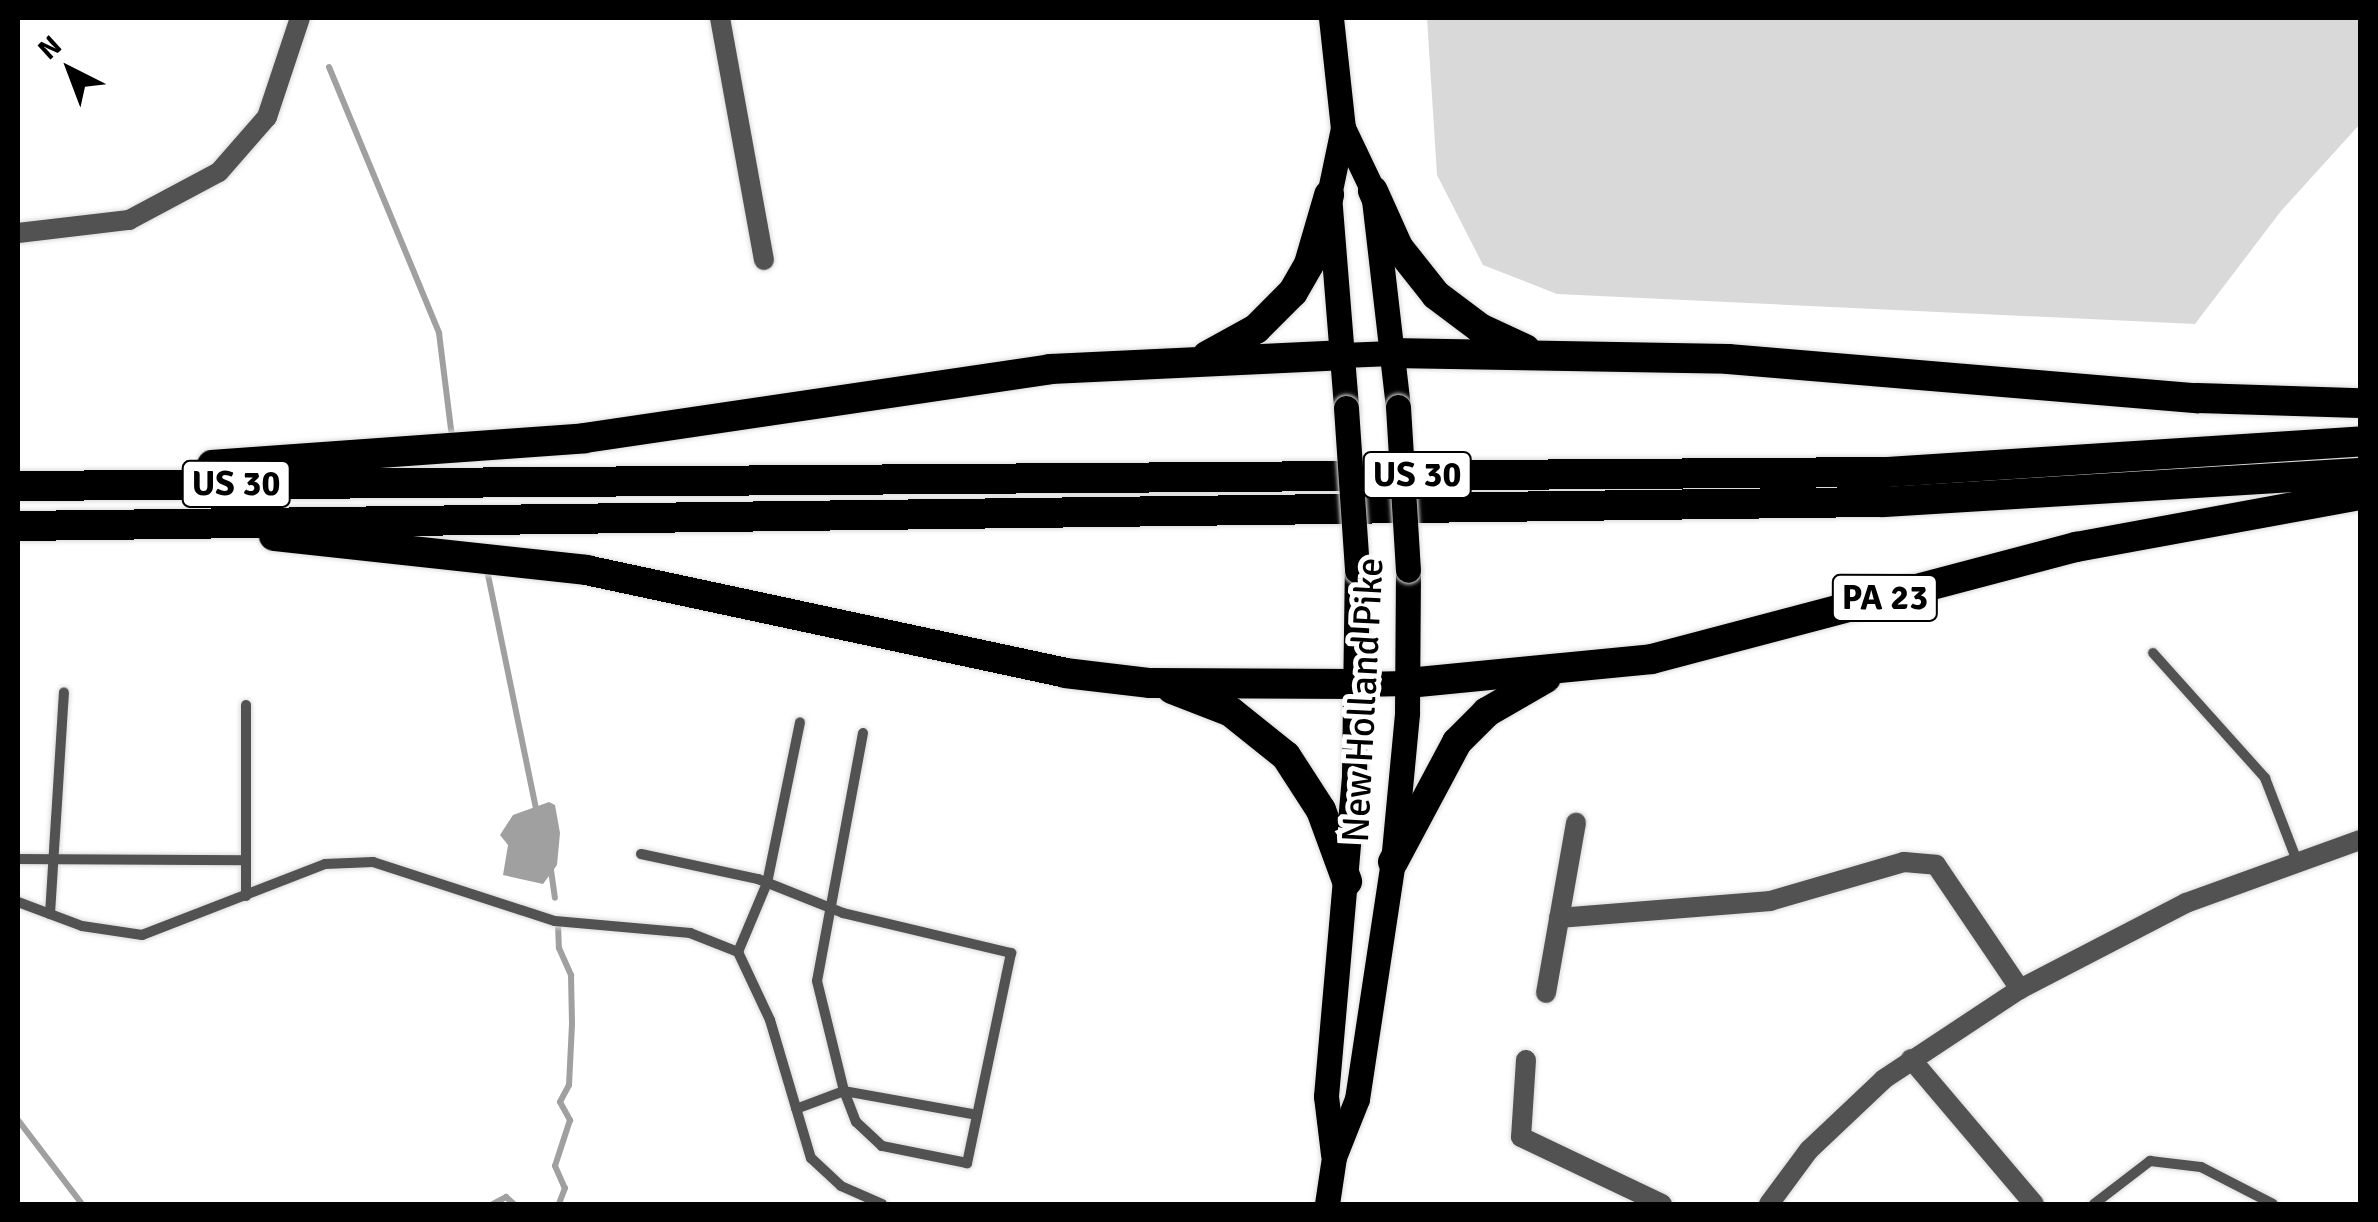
<!DOCTYPE html>
<html>
<head>
<meta charset="utf-8">
<style>
  body { margin:0 }
  #map { position:relative; width:2378px; height:1222px; overflow:hidden; background:#fff; font-family:Signika,sans-serif }
  div>[style] { position:absolute }
  .green>* { inset:0; background:#d9d9d9 }
  .water>* { inset:0; background:#a0a0a0 }
  .stream>* { height:6px; margin:-3px; padding:0 3px; transform-origin:3px; border-radius:3px; background:#a0a0a0 }
  .roads { filter:drop-shadow(0 0 2px #dbdbdb) drop-shadow(0 0 2px #dbdbdb) }
  .service>* { height:10px; margin:-5px; padding:0 5px; transform-origin:5px; border-radius:5px; background:#525252 }
  .minor>* { height:20px; margin:-10px; padding:0 10px; transform-origin:10px; border-radius:10px; background:#525252 }
  .primary>* { height:25px; margin:-12.5px; padding:0 12.5px; transform-origin:12.5px; border-radius:12.5px; background:#000 }
  .motorway>* { height:30px; margin:-15px; padding:0 15px; transform-origin:15px; border-radius:15px; background:#000 }
  .bridges { filter:drop-shadow(0 0 2px #dbdbdb) drop-shadow(0 0 2px #dbdbdb) }
  .primary-bridge>* { height:25px; margin:-12.5px; padding:0 12.5px; transform-origin:12.5px; border-radius:12.5px; background:#000 }
  span { translate:-50% -50%; white-space:nowrap; text-align:center; line-height:1.15; -webkit-text-stroke:10px #fff; paint-order:stroke }
  .shield-label span { padding:2px 8px; background:#fff; border:2px solid; border-radius:8px; -webkit-text-stroke-width:0 }
  .shield-label { font-size:35px; color:#000; font-weight:700 }
  .street-label { font-size:38px; color:#000 }
  .frame { position:absolute; inset:0; border:20px solid #000; pointer-events:none }
  .north { position:absolute; left:20px; top:20px; width:100px; height:100px; -webkit-text-stroke:8px #fff; paint-order:stroke; rotate:318deg; font-size:28px; font-weight:700; line-height:40px; text-align:center; color:#000 }
  .north::after { content:''; display:block; margin:auto; width:35px; height:45px; background:#000; clip-path:polygon(50% 0,100% 100%,50% 72%,0 100%) }
</style>
</head>
<body>
<div id="map">
  <div class="green">
    <div style="clip-path:polygon(1427px 18px,2360px 18px,2360px 124px,2281px 211px,2195px 324px,1557px 294px,1483px 265px,1437px 175px)"></div>
  </div>
  <div class="water">
    <div style="clip-path:polygon(549px 802px,555px 805px,560px 833px,557px 865px,543px 884px,503px 875px,508px 845px,500px 835px,513px 815px)"></div>
  </div>
  <div class="stream">
    <div style="left:329px;top:67px;width:288px;rotate:67.5deg"></div>
    <div style="left:439px;top:333px;width:105px;rotate:82.9deg"></div>
    <div style="left:487px;top:570px;width:248px;rotate:78.4deg"></div>
    <div style="left:550px;top:863px;width:35px;rotate:82deg"></div>
    <div style="left:558px;top:923px;width:25px;rotate:88deg"></div>
    <div style="left:559px;top:948px;width:30px;rotate:66deg"></div>
    <div style="left:571px;top:975px;width:49px;rotate:88.8deg"></div>
    <div style="left:572px;top:1024px;width:61px;rotate:92.8deg"></div>
    <div style="left:569px;top:1085px;width:19px;rotate:118deg"></div>
    <div style="left:560px;top:1102px;width:21px;rotate:61deg"></div>
    <div style="left:570px;top:1120px;width:48px;rotate:108.1deg"></div>
    <div style="left:555px;top:1166px;width:24px;rotate:66deg"></div>
    <div style="left:565px;top:1188px;width:17px;rotate:111deg"></div>
    <div style="left:18px;top:1120px;width:106px;rotate:52.7deg"></div>
    <div style="left:493px;top:1204px;width:15px;rotate:-28deg"></div>
    <div style="left:506px;top:1197px;width:11px;rotate:41deg"></div>
  </div>
  <div class="roads">
    <div class="service">
      <div style="left:2153px;top:653px;width:168px;rotate:48.1deg"></div>
      <div style="left:2265px;top:778px;width:94px;rotate:68.9deg"></div>
      <div style="left:246px;top:705px;width:191px;rotate:90deg"></div>
      <div style="left:863px;top:733px;width:252px;rotate:100.5deg"></div>
      <div style="left:817px;top:981px;width:113px;rotate:76.2deg"></div>
      <div style="left:844px;top:1091px;width:135px;rotate:10.2deg"></div>
      <div style="left:641px;top:854px;width:120px;rotate:12.1deg"></div>
      <div style="left:758px;top:879px;width:92px;rotate:21.8deg"></div>
      <div style="left:843px;top:913px;width:173px;rotate:13.4deg"></div>
      <div style="left:1011px;top:953px;width:215px;rotate:101.8deg"></div>
      <div style="left:967px;top:1163px;width:87px;rotate:-168.7deg"></div>
      <div style="left:882px;top:1146px;width:35px;rotate:-137deg"></div>
      <div style="left:856px;top:1122px;width:33px;rotate:-111deg"></div>
      <div style="left:844px;top:1091px;width:51px;rotate:159.4deg"></div>
      <div style="left:18px;top:859px;width:226px;rotate:0.3deg"></div>
      <div style="left:18px;top:902px;width:68px;rotate:20.6deg"></div>
      <div style="left:82px;top:926px;width:61px;rotate:8.5deg"></div>
      <div style="left:142px;top:935px;width:196px;rotate:-21.2deg"></div>
      <div style="left:325px;top:864px;width:48px;rotate:-2.4deg"></div>
      <div style="left:373px;top:862px;width:191px;rotate:18deg"></div>
      <div style="left:555px;top:921px;width:136px;rotate:5.1deg"></div>
      <div style="left:690px;top:933px;width:52px;rotate:21.6deg"></div>
      <div style="left:738px;top:952px;width:75px;rotate:64.8deg"></div>
      <div style="left:770px;top:1020px;width:144px;rotate:73.5deg"></div>
      <div style="left:811px;top:1158px;width:41px;rotate:43deg"></div>
      <div style="left:841px;top:1186px;width:45px;rotate:23.7deg"></div>
      <div style="left:50px;top:914px;width:222px;rotate:-86.4deg"></div>
      <div style="left:738px;top:952px;width:75px;rotate:-67.2deg"></div>
      <div style="left:767px;top:883px;width:164px;rotate:-78.4deg"></div>
      <div style="left:2094px;top:1204px;width:71px;rotate:-37.5deg"></div>
      <div style="left:2150px;top:1161px;width:51px;rotate:6.7deg"></div>
      <div style="left:2201px;top:1167px;width:81px;rotate:27.2deg"></div>
    </div>
    <div class="minor">
      <div style="left:720px;top:18px;width:246px;rotate:79.7deg"></div>
      <div style="left:18px;top:233px;width:112px;rotate:-6.7deg"></div>
      <div style="left:129px;top:220px;width:102px;rotate:-28.1deg"></div>
      <div style="left:219px;top:172px;width:73px;rotate:-48.9deg"></div>
      <div style="left:267px;top:117px;width:104px;rotate:-71.6deg"></div>
      <div style="left:1559px;top:918px;width:212px;rotate:-4.6deg"></div>
      <div style="left:1770px;top:901px;width:140px;rotate:-16.2deg"></div>
      <div style="left:1904px;top:862px;width:32px;rotate:5deg"></div>
      <div style="left:1936px;top:865px;width:150px;rotate:55.9deg"></div>
      <div style="left:1546px;top:993px;width:173px;rotate:-80deg"></div>
      <div style="left:1911px;top:1059px;width:190px;rotate:49.7deg"></div>
      <div style="left:1526px;top:1060px;width:77px;rotate:93.7deg"></div>
      <div style="left:1521px;top:1137px;width:156px;rotate:25.4deg"></div>
      <div style="left:1769px;top:1204px;width:67px;rotate:-53.5deg"></div>
      <div style="left:1809px;top:1150px;width:103px;rotate:-43.4deg"></div>
      <div style="left:1884px;top:1079px;width:163px;rotate:-33.5deg"></div>
      <div style="left:2020px;top:989px;width:187px;rotate:-27.4deg"></div>
      <div style="left:2186px;top:903px;width:185px;rotate:-19.9deg"></div>
    </div>
    <div class="primary">
      <div style="left:1331px;top:18px;width:111px;rotate:83.8deg"></div>
      <div style="left:1343px;top:128px;width:68px;rotate:101.8deg"></div>
      <div style="left:1329px;top:195px;width:214px;rotate:85.4deg"></div>
      <div style="left:1343px;top:128px;width:70px;rotate:64.5deg"></div>
      <div style="left:1373px;top:191px;width:217px;rotate:83.4deg"></div>
      <div style="left:1342px;top:355px;width:50px;rotate:-2.3deg"></div>
      <div style="left:1357px;top:684px;width:51px;rotate:-1.1deg"></div>
      <div style="left:1333px;top:1154px;width:58px;rotate:-96.9deg"></div>
      <div style="left:1326px;top:1096px;width:322px;rotate:-85deg"></div>
      <div style="left:1354px;top:775px;width:204px;rotate:-89.2deg"></div>
      <div style="left:1327px;top:1204px;width:48px;rotate:-81.5deg"></div>
      <div style="left:1334px;top:1157px;width:62px;rotate:-68.4deg"></div>
      <div style="left:1357px;top:1099px;width:240px;rotate:-81.4deg"></div>
      <div style="left:1393px;top:862px;width:150px;rotate:-84.6deg"></div>
      <div style="left:1407px;top:713px;width:143px;rotate:-89.6deg"></div>
    </div>
    <div class="motorway">
      <div style="left:1373px;top:191px;width:61px;rotate:65.9deg"></div>
      <div style="left:1398px;top:247px;width:61px;rotate:51.6deg"></div>
      <div style="left:1436px;top:295px;width:55px;rotate:36.9deg"></div>
      <div style="left:1480px;top:328px;width:50px;rotate:25deg"></div>
      <div style="left:1392px;top:353px;width:336px;rotate:1deg"></div>
      <div style="left:1728px;top:359px;width:471px;rotate:4.8deg"></div>
      <div style="left:2197px;top:398px;width:163px;rotate:1.8deg"></div>
      <div style="left:1207px;top:356px;width:56px;rotate:-28.9deg"></div>
      <div style="left:1256px;top:329px;width:52px;rotate:-45deg"></div>
      <div style="left:1293px;top:292px;width:32px;rotate:-60deg"></div>
      <div style="left:1309px;top:264px;width:72px;rotate:-73.8deg"></div>
      <div style="left:212px;top:465px;width:374px;rotate:-4.1deg"></div>
      <div style="left:585px;top:438px;width:470px;rotate:-8.4deg"></div>
      <div style="left:1050px;top:369px;width:292px;rotate:-2.7deg"></div>
      <div style="left:18px;top:486px;width:1869px;rotate:-0.43deg"></div>
      <div style="left:1887px;top:472px;width:474px;rotate:-3.7deg"></div>
      <div style="left:18px;top:526px;width:1865px;rotate:-0.74deg"></div>
      <div style="left:1883px;top:502px;width:478px;rotate:-3.5deg"></div>
      <div style="left:274px;top:536px;width:314px;rotate:6.2deg"></div>
      <div style="left:586px;top:570px;width:490px;rotate:12.1deg"></div>
      <div style="left:1065px;top:673px;width:86px;rotate:6.7deg"></div>
      <div style="left:1150px;top:683px;width:207px;rotate:0.3deg"></div>
      <div style="left:1408px;top:683px;width:245px;rotate:-5.6deg"></div>
      <div style="left:1652px;top:659px;width:439px;rotate:-14.8deg"></div>
      <div style="left:2076px;top:547px;width:289px;rotate:-10.4deg"></div>
      <div style="left:1172px;top:689px;width:63px;rotate:21.3deg"></div>
      <div style="left:1231px;top:712px;width:70px;rotate:38.7deg"></div>
      <div style="left:1286px;top:756px;width:64px;rotate:57.1deg"></div>
      <div style="left:1321px;top:810px;width:76px;rotate:69.9deg"></div>
      <div style="left:1393px;top:862px;width:136px;rotate:-61.9deg"></div>
      <div style="left:1457px;top:742px;width:42px;rotate:-45deg"></div>
      <div style="left:1487px;top:712px;width:68px;rotate:-30deg"></div>
    </div>
  </div>
  <div class="bridges">
    <div class="primary-bridge">
      <div style="left:1398px;top:407px;width:163px;rotate:86.5deg"></div>
      <div style="left:1346px;top:408px;width:163px;rotate:86.1deg"></div>
    </div>
  </div>
  <div class="shield-label">
    <span style="left:1417px;top:475px">US 30</span>
    <span style="left:236px;top:484px">US 30</span>
    <span style="left:1885px;top:598px">PA 23</span>
  </div>
  <div class="street-label">
    <span style="left:1363px;top:700px;rotate:-87deg">New Holland Pike</span>
  </div>
  <div class="frame"></div>
  <div class="north">N</div>
</div>
</body>
</html>
